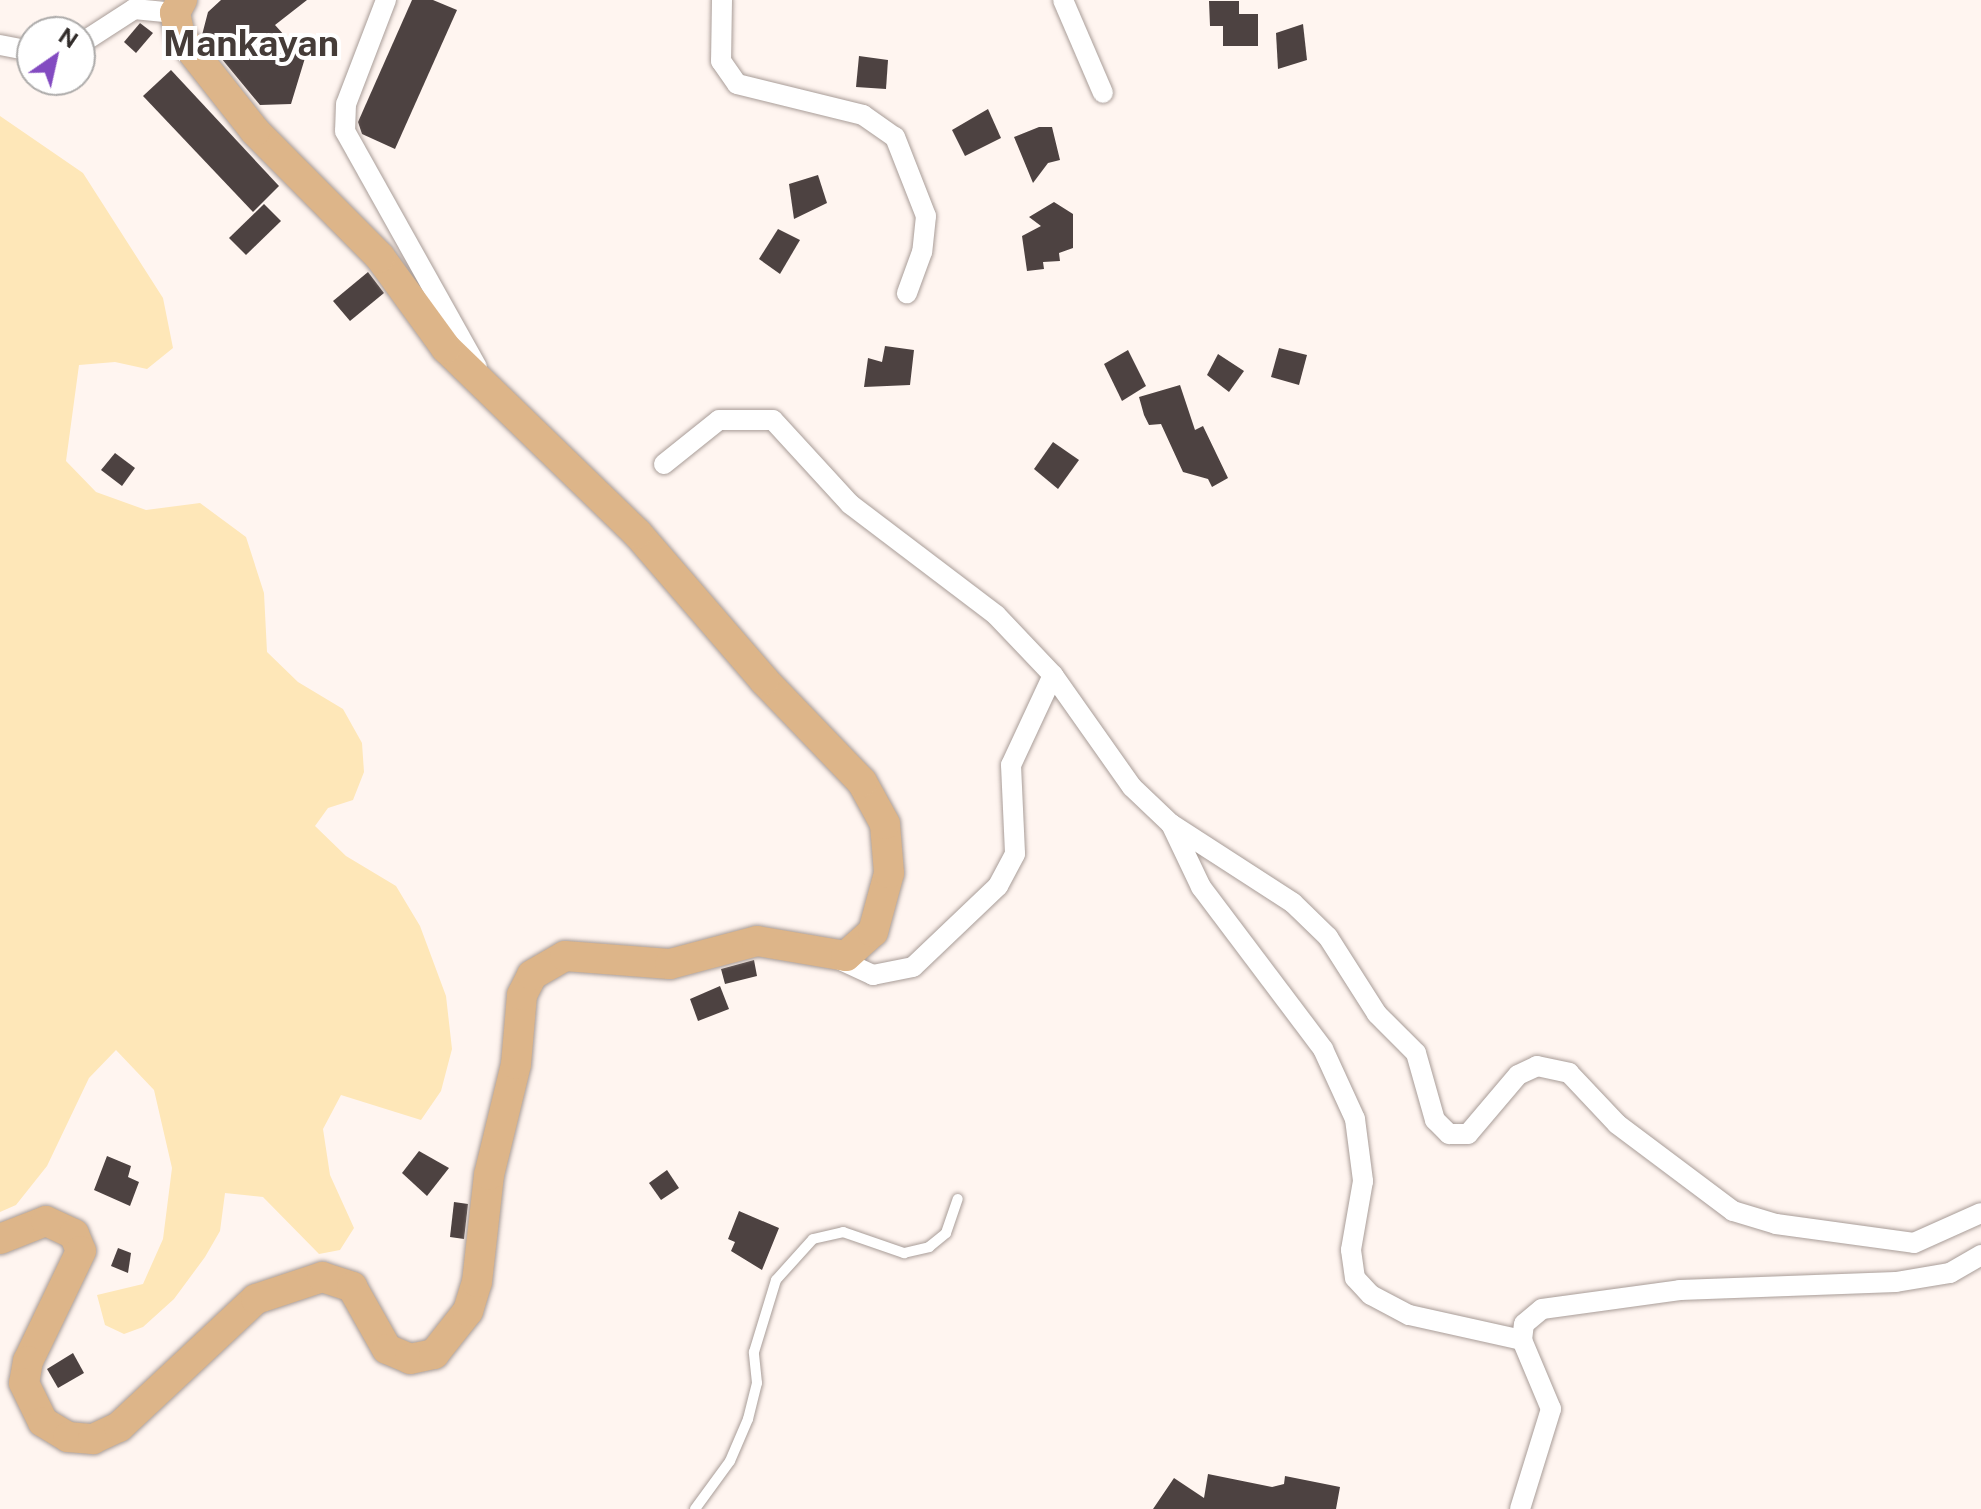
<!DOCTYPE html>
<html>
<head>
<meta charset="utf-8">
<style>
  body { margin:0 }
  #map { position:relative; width:1981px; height:1509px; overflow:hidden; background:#fff5f0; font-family:"Public Sans",sans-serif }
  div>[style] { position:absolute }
  .green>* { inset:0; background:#fee7b8 }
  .building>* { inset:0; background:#4d4241 }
  .roads { filter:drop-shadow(0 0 2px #a99d98) drop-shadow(0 0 2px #a99d98) }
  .lane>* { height:10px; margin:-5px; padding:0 5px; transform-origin:5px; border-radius:5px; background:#fff }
  .street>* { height:20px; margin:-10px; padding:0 10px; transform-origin:10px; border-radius:10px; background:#fff }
  .primary>* { height:30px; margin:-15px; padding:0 15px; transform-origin:15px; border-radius:15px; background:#ddb589 }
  span { translate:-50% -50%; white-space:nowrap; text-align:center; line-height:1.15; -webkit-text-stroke:8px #fff; paint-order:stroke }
  .district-label { font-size:36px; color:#453c38; font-weight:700 }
  .north { position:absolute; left:16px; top:16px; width:80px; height:80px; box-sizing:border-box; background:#fff; border:2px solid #adabaa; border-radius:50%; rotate:34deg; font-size:22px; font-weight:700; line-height:32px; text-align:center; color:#312c2a }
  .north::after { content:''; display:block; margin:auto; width:28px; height:36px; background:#834bc1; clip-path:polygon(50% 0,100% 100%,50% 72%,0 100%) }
</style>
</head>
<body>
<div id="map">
  <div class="green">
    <div style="clip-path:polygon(0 116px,83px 173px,163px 298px,173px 348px,147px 369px,115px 362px,79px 365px,66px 461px,96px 492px,146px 510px,200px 503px,246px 537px,264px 593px,267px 652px,298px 682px,343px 709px,362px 743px,364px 772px,353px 800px,328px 808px,315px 826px,346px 856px,396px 886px,420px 926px,446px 996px,452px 1049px,441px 1091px,421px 1120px,341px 1095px,323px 1129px,330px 1175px,354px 1228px,340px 1250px,319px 1254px,263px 1197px,225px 1193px,220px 1231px,205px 1257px,174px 1299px,143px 1327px,124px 1334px,105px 1325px,97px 1295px,143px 1284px,163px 1239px,172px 1168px,154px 1090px,116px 1050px,89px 1078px,47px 1166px,16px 1205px,0 1212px)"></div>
  </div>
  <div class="building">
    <div style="clip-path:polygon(221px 0,307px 0,275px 25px,305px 58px,291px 104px,260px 105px,202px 35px,208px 12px)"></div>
    <div style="clip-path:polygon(412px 0,433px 0,457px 10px,395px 149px,362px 134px,358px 122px)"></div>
    <div style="clip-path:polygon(1209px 1px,1239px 1px,1239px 14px,1258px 14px,1258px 46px,1223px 46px,1223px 26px,1210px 26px)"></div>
    <div style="clip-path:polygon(140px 23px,153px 33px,136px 53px,124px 42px)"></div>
    <div style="clip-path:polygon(1303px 24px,1307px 60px,1278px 69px,1276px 33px)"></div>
    <div style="clip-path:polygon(859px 56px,888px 60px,886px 89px,856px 87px)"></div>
    <div style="clip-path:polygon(171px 70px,279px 186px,253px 212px,143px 96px)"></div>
    <div style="clip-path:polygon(988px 109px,1001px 138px,965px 156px,952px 130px)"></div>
    <div style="clip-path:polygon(1039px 127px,1052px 127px,1060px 160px,1048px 163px,1033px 183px,1014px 137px)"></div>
    <div style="clip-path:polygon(818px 175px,827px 203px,794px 219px,789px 184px)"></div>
    <div style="clip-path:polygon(1054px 202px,1073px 214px,1073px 248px,1059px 253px,1060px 261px,1043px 262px,1044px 269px,1027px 271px,1022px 236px,1041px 226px,1029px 217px)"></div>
    <div style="clip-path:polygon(264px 204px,281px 221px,246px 255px,229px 238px)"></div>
    <div style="clip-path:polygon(778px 229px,800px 240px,780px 274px,759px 259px)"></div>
    <div style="clip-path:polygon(368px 272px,384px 293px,350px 321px,333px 301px)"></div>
    <div style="clip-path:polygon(885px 346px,914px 350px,910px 385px,864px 387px,868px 358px,882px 362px)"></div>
    <div style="clip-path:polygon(1279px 348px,1307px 355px,1299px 385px,1271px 377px)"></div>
    <div style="clip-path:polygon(1128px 350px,1146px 386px,1122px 401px,1104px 364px)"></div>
    <div style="clip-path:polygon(1218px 354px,1244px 371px,1229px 392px,1207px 375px)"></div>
    <div style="clip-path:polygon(1180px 385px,1195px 430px,1203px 426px,1228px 478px,1212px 487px,1208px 479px,1183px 472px,1161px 424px,1149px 425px,1144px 415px,1139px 397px)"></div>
    <div style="clip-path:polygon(1053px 442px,1079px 460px,1058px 489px,1034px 469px)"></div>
    <div style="clip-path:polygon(115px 453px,135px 468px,122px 486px,101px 470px)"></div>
    <div style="clip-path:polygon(754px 960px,757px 976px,725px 984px,721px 969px)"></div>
    <div style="clip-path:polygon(720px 986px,729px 1009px,698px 1021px,690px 999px)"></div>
    <div style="clip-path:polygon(419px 1151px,449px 1168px,427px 1196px,402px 1173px)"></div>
    <div style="clip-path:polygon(107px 1156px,131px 1166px,128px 1177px,139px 1182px,130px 1206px,94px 1190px)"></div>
    <div style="clip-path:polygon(667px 1170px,679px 1188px,661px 1200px,649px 1183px)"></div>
    <div style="clip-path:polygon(454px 1202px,468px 1204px,464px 1239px,450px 1237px)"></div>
    <div style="clip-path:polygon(739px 1211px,779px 1228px,762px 1270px,731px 1251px,735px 1242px,728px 1239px)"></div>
    <div style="clip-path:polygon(118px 1248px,131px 1253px,128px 1273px,111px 1266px)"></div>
    <div style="clip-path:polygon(73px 1353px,84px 1373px,58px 1388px,47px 1369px)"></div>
    <div style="clip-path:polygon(1208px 1474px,1272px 1487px,1284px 1484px,1285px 1476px,1340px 1487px,1336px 1509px,1153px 1509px,1174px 1478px,1204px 1498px)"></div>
  </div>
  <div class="roads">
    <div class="lane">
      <div style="left:695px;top:1509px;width:59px;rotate:-53.9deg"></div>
      <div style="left:730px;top:1461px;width:46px;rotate:-66.8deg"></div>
      <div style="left:748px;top:1419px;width:37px;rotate:-76deg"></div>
      <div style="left:757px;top:1383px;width:31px;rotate:-96deg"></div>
      <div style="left:754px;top:1352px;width:75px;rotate:-73deg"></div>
      <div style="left:776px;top:1280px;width:55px;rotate:-47.9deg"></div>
      <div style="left:813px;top:1239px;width:31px;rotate:-13deg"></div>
      <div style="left:843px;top:1232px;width:65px;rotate:19deg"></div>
      <div style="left:904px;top:1253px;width:26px;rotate:-13deg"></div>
      <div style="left:929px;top:1247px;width:22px;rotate:-39deg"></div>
      <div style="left:946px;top:1233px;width:36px;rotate:-71deg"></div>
    </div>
    <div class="street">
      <div style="left:386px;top:0;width:111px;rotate:111deg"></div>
      <div style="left:346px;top:104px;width:27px;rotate:92deg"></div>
      <div style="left:345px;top:131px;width:270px;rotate:60.8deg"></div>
      <div style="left:722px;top:0;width:61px;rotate:90.9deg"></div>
      <div style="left:721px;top:61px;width:28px;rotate:55deg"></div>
      <div style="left:737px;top:84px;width:130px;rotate:13.8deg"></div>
      <div style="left:863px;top:115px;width:39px;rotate:35deg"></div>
      <div style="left:895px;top:137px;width:85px;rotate:68.6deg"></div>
      <div style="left:926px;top:216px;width:36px;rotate:96deg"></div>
      <div style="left:922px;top:252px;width:44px;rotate:110.1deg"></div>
      <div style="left:1063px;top:0;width:101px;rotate:66.7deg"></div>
      <div style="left:80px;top:44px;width:64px;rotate:-32.9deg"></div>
      <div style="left:134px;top:9px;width:41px;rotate:5.6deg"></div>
      <div style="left:0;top:45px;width:33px;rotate:11deg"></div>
      <div style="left:664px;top:464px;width:70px;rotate:-38.7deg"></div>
      <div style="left:719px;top:420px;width:54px"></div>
      <div style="left:773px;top:420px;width:114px;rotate:47.5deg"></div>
      <div style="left:850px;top:504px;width:183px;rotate:37.2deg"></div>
      <div style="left:996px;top:615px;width:83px;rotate:46.5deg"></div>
      <div style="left:1053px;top:675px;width:99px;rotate:115deg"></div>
      <div style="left:1011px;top:765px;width:89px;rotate:87.4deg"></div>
      <div style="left:1015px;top:854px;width:36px;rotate:118deg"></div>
      <div style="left:998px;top:886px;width:117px;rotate:136.4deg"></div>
      <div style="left:913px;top:967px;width:41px;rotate:168.7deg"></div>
      <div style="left:873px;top:975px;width:43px;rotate:-155.2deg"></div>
      <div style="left:1053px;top:675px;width:137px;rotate:54.8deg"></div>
      <div style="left:1132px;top:787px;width:54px;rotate:43.5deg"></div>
      <div style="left:1171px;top:824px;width:145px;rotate:32.9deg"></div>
      <div style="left:1293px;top:903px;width:49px;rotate:44.2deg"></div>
      <div style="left:1328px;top:937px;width:91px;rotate:57.5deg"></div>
      <div style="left:1377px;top:1014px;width:55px;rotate:45deg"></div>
      <div style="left:1416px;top:1053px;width:70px;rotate:74.2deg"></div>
      <div style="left:1435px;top:1120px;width:20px;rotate:45deg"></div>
      <div style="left:1449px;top:1134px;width:19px"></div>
      <div style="left:1468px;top:1134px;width:77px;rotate:-49.7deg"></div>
      <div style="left:1518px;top:1075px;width:21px;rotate:-25deg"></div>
      <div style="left:1537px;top:1066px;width:33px;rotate:12deg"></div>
      <div style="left:1569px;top:1073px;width:70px;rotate:46.7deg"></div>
      <div style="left:1617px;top:1124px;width:145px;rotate:36.9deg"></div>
      <div style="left:1733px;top:1211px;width:45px;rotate:16.8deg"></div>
      <div style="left:1776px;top:1224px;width:139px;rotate:7.8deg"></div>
      <div style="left:1914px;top:1243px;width:73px;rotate:-24.1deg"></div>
      <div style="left:1171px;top:824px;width:70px;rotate:64.5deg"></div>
      <div style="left:1201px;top:887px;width:203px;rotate:53deg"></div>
      <div style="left:1323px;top:1049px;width:77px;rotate:65.4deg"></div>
      <div style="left:1355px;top:1119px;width:63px;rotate:82.6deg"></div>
      <div style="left:1363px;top:1181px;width:70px;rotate:99.9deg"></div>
      <div style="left:1351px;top:1250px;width:28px;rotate:82deg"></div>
      <div style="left:1355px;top:1278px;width:23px;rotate:47deg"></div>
      <div style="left:1371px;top:1295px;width:43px;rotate:27.8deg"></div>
      <div style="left:1409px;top:1315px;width:116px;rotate:12.5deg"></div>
      <div style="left:1520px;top:1509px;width:105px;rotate:-72.8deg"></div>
      <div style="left:1551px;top:1409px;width:75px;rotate:-112.8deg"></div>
      <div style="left:1522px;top:1340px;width:16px;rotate:-83deg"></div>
      <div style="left:1524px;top:1324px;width:23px;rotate:-40deg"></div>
      <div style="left:1542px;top:1309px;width:139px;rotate:-7.8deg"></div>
      <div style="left:1680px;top:1290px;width:216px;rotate:-2.1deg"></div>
      <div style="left:1896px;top:1282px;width:55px;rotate:-9.5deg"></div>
      <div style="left:1950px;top:1273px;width:36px;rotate:-30deg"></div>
    </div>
    <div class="primary">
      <div style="left:0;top:1239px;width:49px;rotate:-21.4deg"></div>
      <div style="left:46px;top:1221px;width:31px;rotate:25deg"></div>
      <div style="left:74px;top:1234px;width:18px;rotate:68deg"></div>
      <div style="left:81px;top:1251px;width:122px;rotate:115.7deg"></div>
      <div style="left:28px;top:1361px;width:22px;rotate:100deg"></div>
      <div style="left:24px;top:1383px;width:43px;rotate:64deg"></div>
      <div style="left:43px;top:1422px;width:29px;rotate:31deg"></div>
      <div style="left:68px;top:1437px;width:25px;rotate:5deg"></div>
      <div style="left:93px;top:1439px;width:29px;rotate:-25deg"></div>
      <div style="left:119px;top:1427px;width:187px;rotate:-43.1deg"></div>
      <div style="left:256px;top:1299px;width:70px;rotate:-18.4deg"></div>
      <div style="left:322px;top:1277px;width:32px;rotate:18deg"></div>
      <div style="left:352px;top:1287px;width:71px;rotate:60.6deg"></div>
      <div style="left:387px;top:1349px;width:25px;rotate:23deg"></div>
      <div style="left:410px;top:1359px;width:25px;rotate:-12deg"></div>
      <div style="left:434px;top:1354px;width:55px;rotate:-51.7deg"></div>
      <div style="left:468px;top:1311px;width:30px;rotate:-73deg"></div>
      <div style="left:477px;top:1282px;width:108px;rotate:-83.6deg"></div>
      <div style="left:489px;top:1175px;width:114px;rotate:-76.3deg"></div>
      <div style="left:516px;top:1064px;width:69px;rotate:-85deg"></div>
      <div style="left:522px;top:995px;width:22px;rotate:-63deg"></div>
      <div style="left:532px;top:975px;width:38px;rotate:-30deg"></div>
      <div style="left:565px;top:956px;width:105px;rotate:4.4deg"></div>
      <div style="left:670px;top:964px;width:90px;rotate:-14.8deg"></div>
      <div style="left:757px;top:941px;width:90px;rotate:9.6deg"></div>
      <div style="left:846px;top:956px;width:36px;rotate:-42deg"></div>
      <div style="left:873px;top:932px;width:61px;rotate:-74.8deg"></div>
      <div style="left:889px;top:873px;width:49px;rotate:-94.7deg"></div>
      <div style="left:885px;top:824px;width:48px;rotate:-118.7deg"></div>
      <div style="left:862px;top:782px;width:141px;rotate:-133.9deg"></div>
      <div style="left:764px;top:680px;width:194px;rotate:-130.8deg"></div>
      <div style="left:637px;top:533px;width:266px;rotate:-135.9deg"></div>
      <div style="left:446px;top:348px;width:112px;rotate:-126deg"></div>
      <div style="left:380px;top:257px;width:177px;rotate:-134.8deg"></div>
      <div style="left:255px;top:131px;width:121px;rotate:-128.3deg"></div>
      <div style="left:180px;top:36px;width:24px;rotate:-102deg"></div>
      <div style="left:175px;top:13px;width:15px;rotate:-62deg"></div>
    </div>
  </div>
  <div class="district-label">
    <span style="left:251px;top:44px">Mankayan</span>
  </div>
  <div class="north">N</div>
</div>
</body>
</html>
